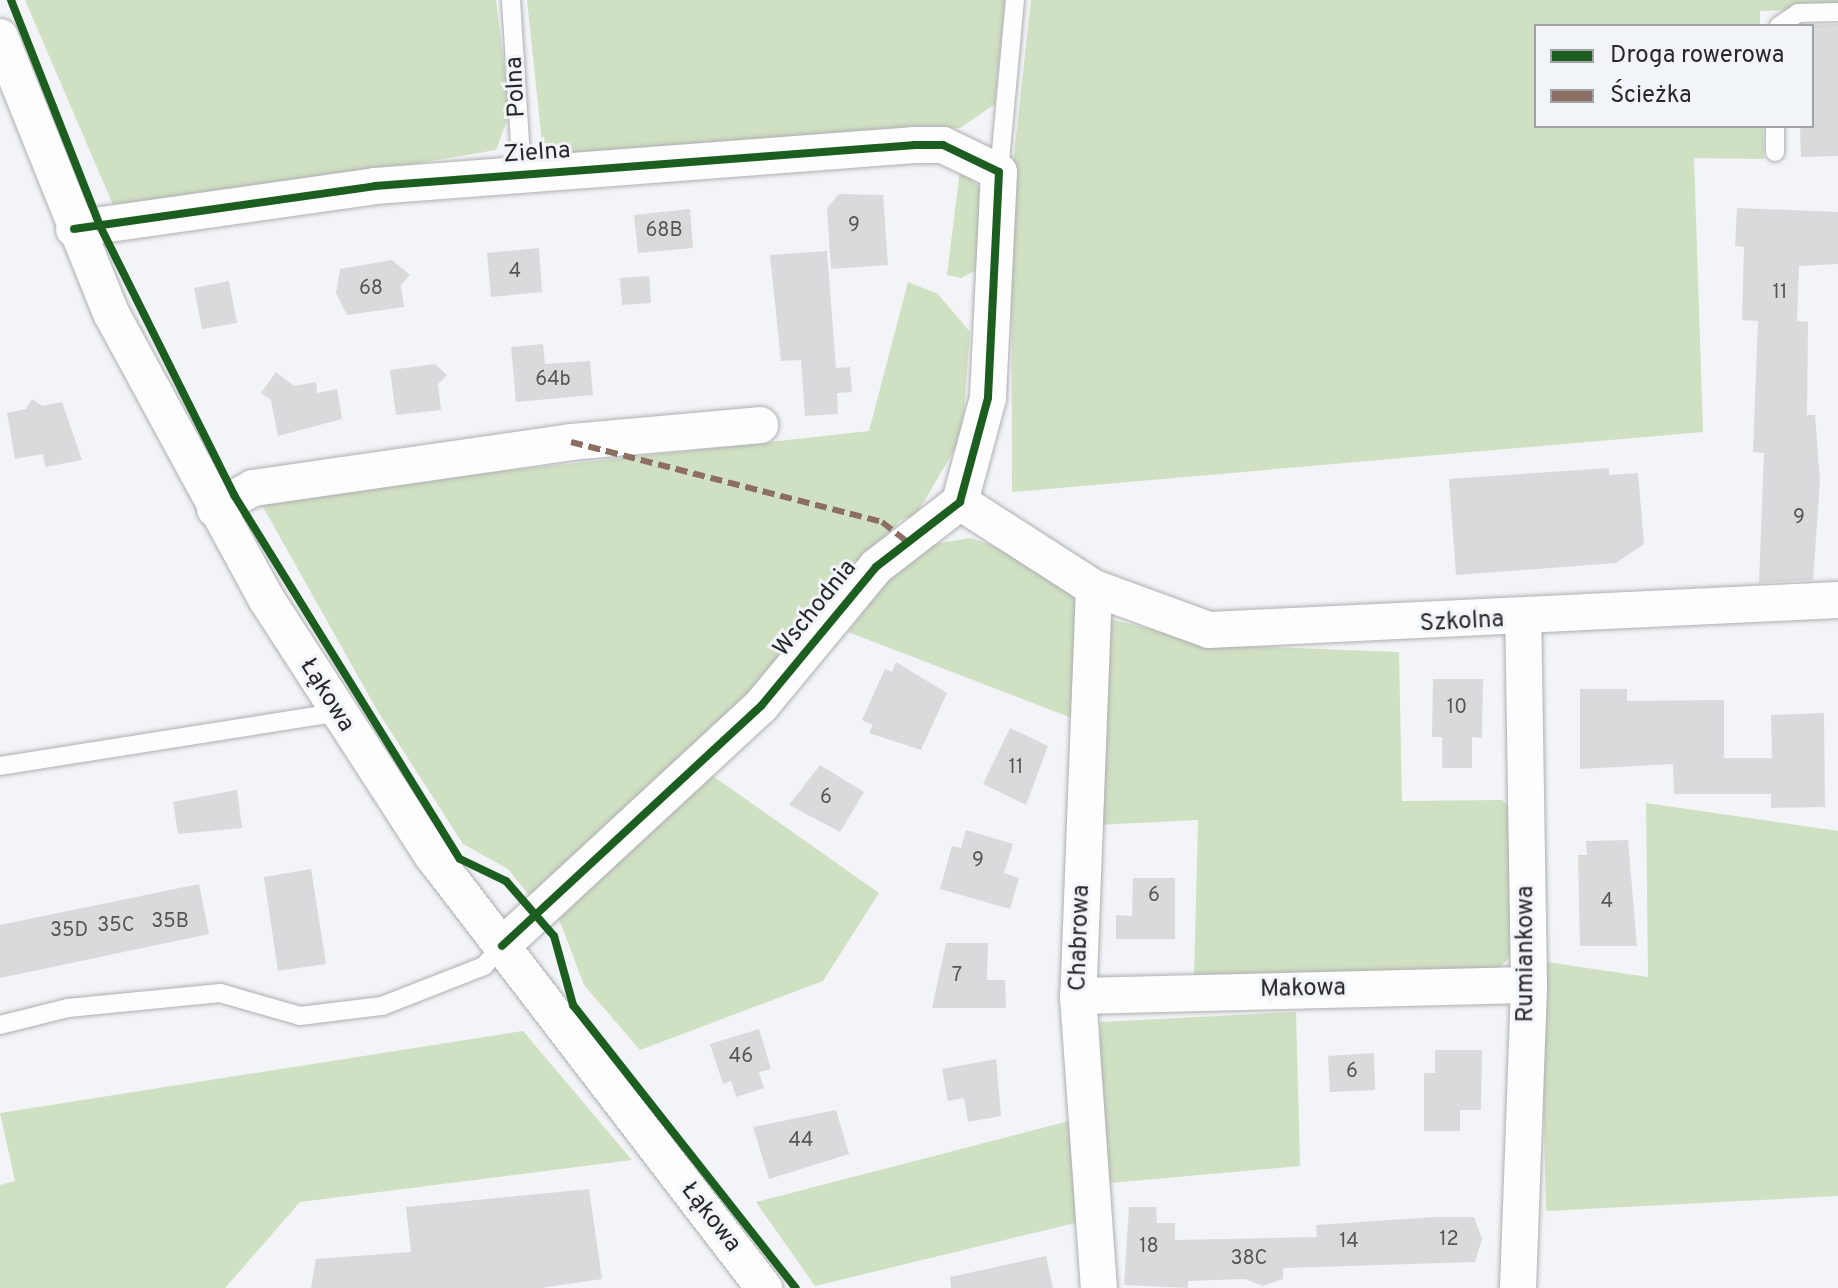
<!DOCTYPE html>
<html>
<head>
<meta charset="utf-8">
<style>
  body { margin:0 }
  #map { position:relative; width:1838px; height:1288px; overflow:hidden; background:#f2f4f7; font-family:Overpass,sans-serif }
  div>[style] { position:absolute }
  .green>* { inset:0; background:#d0e0c3 }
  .building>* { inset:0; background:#dadadc }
  .roads { filter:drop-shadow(0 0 2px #aeafb1) drop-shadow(0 0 2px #aeafb1) }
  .service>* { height:18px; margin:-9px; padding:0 9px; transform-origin:9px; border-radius:9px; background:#fdfdfe }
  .minor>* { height:36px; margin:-18px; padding:0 18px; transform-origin:18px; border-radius:18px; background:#fdfdfe }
  .quiet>* { height:6px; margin-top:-3px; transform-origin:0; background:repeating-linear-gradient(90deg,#8d6e63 0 12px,transparent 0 18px) }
  .cycleway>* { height:8px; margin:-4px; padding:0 4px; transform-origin:4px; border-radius:4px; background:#1b5e20 }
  span { translate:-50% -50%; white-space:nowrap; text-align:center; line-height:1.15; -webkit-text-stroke:6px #f1f4f8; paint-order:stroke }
  .number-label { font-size:20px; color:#555657 }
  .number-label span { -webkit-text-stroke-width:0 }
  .street-label { font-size:24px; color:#272829 }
  .legend { position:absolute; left:1534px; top:24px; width:280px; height:104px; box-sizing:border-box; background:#f1f4f8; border:2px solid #a0a2a5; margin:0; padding:10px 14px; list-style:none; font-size:24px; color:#272829 }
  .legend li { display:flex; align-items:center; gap:16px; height:40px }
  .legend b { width:40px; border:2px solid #a0a2a5 }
</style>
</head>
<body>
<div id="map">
  <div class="green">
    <div style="clip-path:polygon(25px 0,496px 0,510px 112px,496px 150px,117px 214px)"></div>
    <div style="clip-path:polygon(527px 0,1005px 0,995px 104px,960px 128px,566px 155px,542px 142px)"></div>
    <div style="clip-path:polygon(1031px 0,1838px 0,1838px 8px,1760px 11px,1760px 26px,1536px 26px,1536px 126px,1763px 126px,1764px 159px,1694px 158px,1703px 432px,1012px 492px,1011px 182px)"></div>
    <div style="clip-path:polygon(960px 170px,984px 191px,976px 270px,961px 278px,947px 275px)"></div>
    <div style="clip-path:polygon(908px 282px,938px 294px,970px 332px,962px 437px,916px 515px,900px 520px,838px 601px,669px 777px,553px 885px,528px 894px,508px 869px,463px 844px,377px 710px,258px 498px,869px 431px)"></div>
    <div style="clip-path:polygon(970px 538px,1030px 558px,1075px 599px,1077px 720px,848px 632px,911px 548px)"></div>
    <div style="clip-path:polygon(1106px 618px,1214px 645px,1399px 652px,1402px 801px,1502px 800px,1512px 809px,1513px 954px,1493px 974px,1194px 977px,1198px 820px,1096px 825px)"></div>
    <div style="clip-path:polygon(710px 774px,879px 893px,823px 981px,640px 1050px,584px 985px,559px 919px)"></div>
    <div style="clip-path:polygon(1646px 803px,1838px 831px,1838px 1196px,1546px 1211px,1540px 961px,1648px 977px)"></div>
    <div style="clip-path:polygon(1296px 1012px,1300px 1166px,1099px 1184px,1100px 1022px)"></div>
    <div style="clip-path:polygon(523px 1031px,632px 1160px,300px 1202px,225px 1288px,0 1288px,0 1185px,15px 1181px,0 1113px)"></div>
    <div style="clip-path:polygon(1073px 1120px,1079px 1222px,815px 1286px,756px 1202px)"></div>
  </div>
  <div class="building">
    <div style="clip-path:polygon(1838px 24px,1838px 156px,1801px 157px,1800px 126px,1812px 126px,1812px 25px)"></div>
    <div style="clip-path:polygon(839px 194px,883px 195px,888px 265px,831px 269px,827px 208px)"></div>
    <div style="clip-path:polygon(1737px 208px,1838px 212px,1838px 264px,1799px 266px,1797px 321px,1808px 322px,1807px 415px,1815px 415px,1820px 481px,1813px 580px,1759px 583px,1764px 453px,1753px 452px,1758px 321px,1742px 320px,1744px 247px,1735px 246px)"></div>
    <div style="clip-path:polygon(690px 209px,693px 248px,638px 253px,634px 215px)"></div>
    <div style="clip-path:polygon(539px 248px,542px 292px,491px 297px,487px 253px)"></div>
    <div style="clip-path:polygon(827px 251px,836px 368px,850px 367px,852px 392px,837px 393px,838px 414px,805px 416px,801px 360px,781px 361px,770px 255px)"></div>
    <div style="clip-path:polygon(392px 260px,410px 275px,401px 285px,404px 307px,347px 315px,336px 293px,340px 269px)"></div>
    <div style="clip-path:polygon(649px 276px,651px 303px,622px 305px,620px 278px)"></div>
    <div style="clip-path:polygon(229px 281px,237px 323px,202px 329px,194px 288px)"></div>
    <div style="clip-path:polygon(543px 344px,545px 364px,590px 361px,593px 395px,516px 402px,511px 347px)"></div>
    <div style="clip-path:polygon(435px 364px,447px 375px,438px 384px,441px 410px,396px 415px,390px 370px)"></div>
    <div style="clip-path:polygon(276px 372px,294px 386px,316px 382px,317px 393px,337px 389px,342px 419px,278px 436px,271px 400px,261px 393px)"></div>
    <div style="clip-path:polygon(32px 399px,42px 406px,62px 402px,82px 460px,45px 467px,43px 454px,15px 459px,7px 413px,26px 409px)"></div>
    <div style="clip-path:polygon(1609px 468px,1609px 475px,1638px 473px,1644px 544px,1616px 563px,1456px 575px,1449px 479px)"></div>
    <div style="clip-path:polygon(896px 662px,947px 693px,921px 750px,869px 733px,873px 725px,862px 720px,885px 669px,892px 672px)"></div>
    <div style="clip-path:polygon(1433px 679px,1483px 679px,1482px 738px,1472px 737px,1472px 768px,1442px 768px,1442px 737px,1432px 737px)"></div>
    <div style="clip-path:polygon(1580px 689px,1627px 689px,1627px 701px,1724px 700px,1724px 758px,1772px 758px,1771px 715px,1824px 713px,1825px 807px,1771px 808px,1771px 794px,1674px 794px,1673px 764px,1580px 769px)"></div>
    <div style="clip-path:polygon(1010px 728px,1048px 746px,1026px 805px,983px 784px)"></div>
    <div style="clip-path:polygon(820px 765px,864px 792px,840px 832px,789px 805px)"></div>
    <div style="clip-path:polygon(237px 790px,242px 828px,178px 834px,173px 802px)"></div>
    <div style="clip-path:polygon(966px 830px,1013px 844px,1004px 873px,1019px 878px,1010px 909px,940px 889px,952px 846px,961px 848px)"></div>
    <div style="clip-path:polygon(1628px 840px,1637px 946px,1580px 946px,1578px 855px,1587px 855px,1586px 841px)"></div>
    <div style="clip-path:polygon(311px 869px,326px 964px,278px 971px,264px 877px)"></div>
    <div style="clip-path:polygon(1133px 878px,1175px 878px,1175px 939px,1116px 939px,1116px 915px,1132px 916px)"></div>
    <div style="clip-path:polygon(199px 884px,209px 934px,0 978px,0 925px)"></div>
    <div style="clip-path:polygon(946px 943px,988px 943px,987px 980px,1005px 980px,1006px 1008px,932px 1008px)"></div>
    <div style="clip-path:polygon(759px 1029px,771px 1069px,759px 1072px,764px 1088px,736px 1097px,731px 1081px,723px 1084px,710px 1044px)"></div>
    <div style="clip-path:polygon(1435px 1050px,1482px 1050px,1481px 1110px,1460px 1110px,1460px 1131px,1424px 1131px,1424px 1073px,1435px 1073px)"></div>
    <div style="clip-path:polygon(1374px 1053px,1375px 1090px,1330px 1092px,1328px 1056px)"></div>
    <div style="clip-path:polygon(996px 1059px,1001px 1116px,968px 1122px,964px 1098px,948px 1101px,942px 1069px)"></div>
    <div style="clip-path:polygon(836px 1110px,849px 1154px,769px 1179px,753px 1127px)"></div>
    <div style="clip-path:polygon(589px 1189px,602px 1279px,541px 1288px,311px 1288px,316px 1259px,411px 1252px,406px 1207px)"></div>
    <div style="clip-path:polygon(1129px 1207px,1156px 1207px,1157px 1223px,1175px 1223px,1175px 1240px,1317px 1237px,1316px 1225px,1435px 1217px,1474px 1217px,1482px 1239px,1475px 1262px,1283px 1268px,1283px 1279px,1263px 1286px,1245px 1279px,1188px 1281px,1188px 1288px,1124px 1285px)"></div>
    <div style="clip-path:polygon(1046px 1256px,1053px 1288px,951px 1288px,950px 1277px)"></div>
  </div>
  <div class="roads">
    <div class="service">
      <div style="left:511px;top:0;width:175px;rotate:86.4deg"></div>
      <div style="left:1779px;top:26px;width:23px;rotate:-34deg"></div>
      <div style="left:1798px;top:13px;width:40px;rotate:-1.4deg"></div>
      <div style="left:1775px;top:126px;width:26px;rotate:90deg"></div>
      <div style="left:999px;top:172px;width:173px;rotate:-84.7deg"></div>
      <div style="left:0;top:766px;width:340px;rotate:-9deg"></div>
      <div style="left:0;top:1025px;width:70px;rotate:-14deg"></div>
      <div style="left:68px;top:1008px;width:153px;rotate:-5.6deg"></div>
      <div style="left:220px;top:993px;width:83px;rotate:16deg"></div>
      <div style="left:300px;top:1016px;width:83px;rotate:-7deg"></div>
      <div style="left:382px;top:1006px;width:110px;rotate:-21.4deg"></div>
      <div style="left:484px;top:966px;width:27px;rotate:-48deg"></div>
    </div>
    <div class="minor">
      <div style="left:0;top:37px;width:297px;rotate:68.1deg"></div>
      <div style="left:111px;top:313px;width:327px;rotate:61.5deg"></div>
      <div style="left:267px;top:600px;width:304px;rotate:57.1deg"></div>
      <div style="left:432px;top:855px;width:546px;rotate:52.52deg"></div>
      <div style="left:74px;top:229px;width:304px;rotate:-8.1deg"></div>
      <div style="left:375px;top:186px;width:542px;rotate:-4.34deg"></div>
      <div style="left:915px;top:145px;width:28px"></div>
      <div style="left:943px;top:145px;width:62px;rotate:25.7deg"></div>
      <div style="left:999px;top:172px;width:226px;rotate:92.8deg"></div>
      <div style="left:988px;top:398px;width:108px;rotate:105.1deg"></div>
      <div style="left:960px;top:502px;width:106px;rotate:142.3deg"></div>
      <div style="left:876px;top:567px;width:180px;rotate:129.6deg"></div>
      <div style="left:761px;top:706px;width:353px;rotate:137.2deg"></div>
      <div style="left:960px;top:502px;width:159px;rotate:32.7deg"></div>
      <div style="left:1094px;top:588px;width:122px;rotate:20.1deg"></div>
      <div style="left:1209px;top:630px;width:630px;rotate:-2.73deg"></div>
      <div style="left:215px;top:509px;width:43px;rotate:-28.9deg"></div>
      <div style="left:253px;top:488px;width:321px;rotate:-8.2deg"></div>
      <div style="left:571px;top:442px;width:190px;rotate:-5.1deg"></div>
      <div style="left:1094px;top:588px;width:408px;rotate:92.2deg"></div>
      <div style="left:1078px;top:996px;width:293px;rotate:85.9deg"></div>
      <div style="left:1078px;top:996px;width:451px;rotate:-1.4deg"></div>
      <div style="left:1518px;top:1288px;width:303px;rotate:-87.9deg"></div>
      <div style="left:1529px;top:985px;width:365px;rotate:-90.9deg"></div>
    </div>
  </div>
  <div class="quiet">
    <div style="left:571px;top:442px;width:321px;rotate:14.4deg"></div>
    <div style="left:882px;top:522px;width:31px;rotate:38deg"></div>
  </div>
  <div class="cycleway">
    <div style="left:11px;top:0;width:243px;rotate:68.5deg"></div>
    <div style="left:100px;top:226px;width:301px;rotate:63.5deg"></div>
    <div style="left:234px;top:495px;width:428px;rotate:58.2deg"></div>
    <div style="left:460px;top:859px;width:51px;rotate:25.6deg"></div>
    <div style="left:506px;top:881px;width:73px;rotate:48.9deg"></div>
    <div style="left:554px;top:936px;width:72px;rotate:74.6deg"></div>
    <div style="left:573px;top:1005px;width:360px;rotate:51.8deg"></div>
    <div style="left:74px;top:229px;width:304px;rotate:-8.1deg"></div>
    <div style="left:375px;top:186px;width:542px;rotate:-4.34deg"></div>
    <div style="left:915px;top:145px;width:28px"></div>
    <div style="left:943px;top:145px;width:62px;rotate:25.7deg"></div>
    <div style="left:999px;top:172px;width:226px;rotate:92.8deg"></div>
    <div style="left:988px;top:398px;width:108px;rotate:105.1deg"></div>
    <div style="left:960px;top:502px;width:106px;rotate:142.3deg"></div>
    <div style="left:876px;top:567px;width:180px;rotate:129.6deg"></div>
    <div style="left:761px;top:706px;width:353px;rotate:137.2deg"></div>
  </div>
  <div class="number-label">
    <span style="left:854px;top:226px">9</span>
    <span style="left:664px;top:231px">68B</span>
    <span style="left:515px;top:272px">4</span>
    <span style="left:371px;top:289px">68</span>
    <span style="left:1780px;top:293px">11</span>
    <span style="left:553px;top:380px">64b</span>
    <span style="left:1799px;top:518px">9</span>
    <span style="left:1457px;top:708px">10</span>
    <span style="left:1016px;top:768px">11</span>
    <span style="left:826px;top:798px">6</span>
    <span style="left:978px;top:861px">9</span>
    <span style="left:1154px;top:896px">6</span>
    <span style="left:1607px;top:902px">4</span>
    <span style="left:170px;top:922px">35B</span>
    <span style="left:116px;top:926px">35C</span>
    <span style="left:69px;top:931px">35D</span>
    <span style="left:957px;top:976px">7</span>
    <span style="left:741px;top:1057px">46</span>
    <span style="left:1352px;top:1072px">6</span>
    <span style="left:801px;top:1141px">44</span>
    <span style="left:1449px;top:1240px">12</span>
    <span style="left:1349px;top:1242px">14</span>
    <span style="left:1149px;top:1247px">18</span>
    <span style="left:1249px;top:1259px">38C</span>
  </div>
  <div class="street-label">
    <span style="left:517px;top:87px;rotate:-93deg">Polna</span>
    <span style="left:537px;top:154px;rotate:-4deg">Zielna</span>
    <span style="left:816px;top:609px;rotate:-51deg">Wschodnia</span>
    <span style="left:1462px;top:623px;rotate:-3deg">Szkolna</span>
    <span style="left:326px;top:696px;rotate:58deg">Łąkowa</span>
    <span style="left:1081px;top:938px;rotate:-88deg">Chabrowa</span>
    <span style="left:1527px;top:954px;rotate:-90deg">Rumiankowa</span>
    <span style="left:1303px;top:990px;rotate:-1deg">Makowa</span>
    <span style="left:710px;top:1218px;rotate:52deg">Łąkowa</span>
  </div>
  <ul class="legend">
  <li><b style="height:10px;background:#1b5e20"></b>Droga rowerowa</li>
  <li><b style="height:10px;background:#8d6e63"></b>Ścieżka</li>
  </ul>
</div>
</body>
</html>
